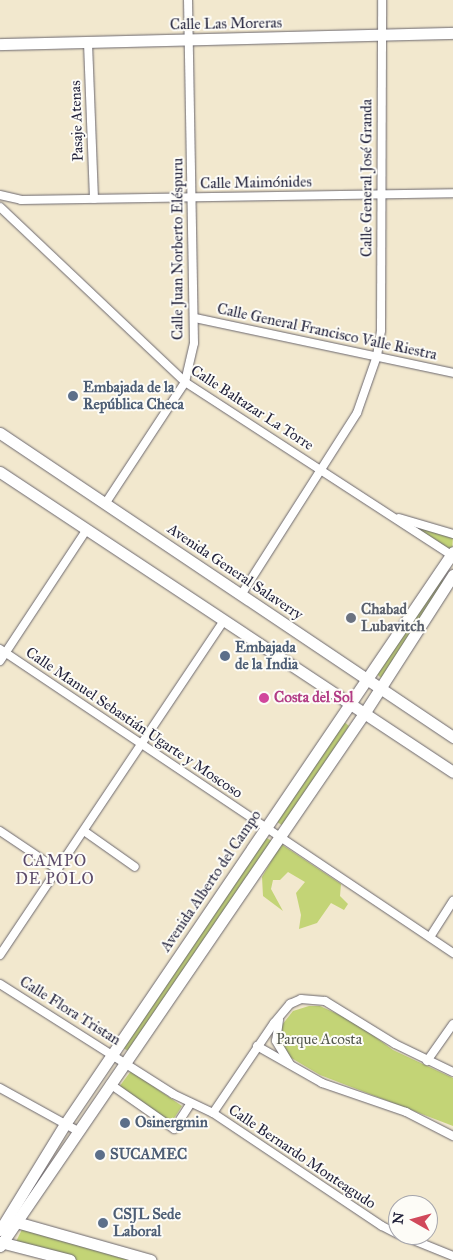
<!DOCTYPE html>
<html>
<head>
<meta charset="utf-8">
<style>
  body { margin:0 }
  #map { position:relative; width:453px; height:1260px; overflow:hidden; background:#f2e8ce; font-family:"IM FELL Great Primer",serif }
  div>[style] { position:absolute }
  .green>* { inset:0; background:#c3d476 }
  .roads { filter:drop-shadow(0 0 1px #6b676e) drop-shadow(0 0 1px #6b676e) }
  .street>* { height:8px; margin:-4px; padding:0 4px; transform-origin:4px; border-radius:4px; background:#fff }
  .secondary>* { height:11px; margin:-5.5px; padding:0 5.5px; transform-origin:5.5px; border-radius:5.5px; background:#fff }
  .dots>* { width:14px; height:14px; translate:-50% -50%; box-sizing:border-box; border:2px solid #fdfcf7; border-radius:50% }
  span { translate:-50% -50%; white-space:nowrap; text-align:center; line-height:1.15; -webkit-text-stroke:4px #fdfcf7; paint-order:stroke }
  .street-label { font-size:15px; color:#22223b }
  .service-label { font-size:15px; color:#4e5e75; font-weight:700 }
  .left { translate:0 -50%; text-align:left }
  .worship-label { font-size:15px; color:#5b616d; font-weight:700 }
  .hotel-label { font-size:15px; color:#b23c85; font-weight:700 }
  .park-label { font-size:15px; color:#52574d }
  .neighbourhood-label { font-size:16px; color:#5c4b6a; letter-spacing:1px }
  .north { position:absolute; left:388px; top:1195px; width:50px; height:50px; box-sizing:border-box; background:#fdfcf7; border:1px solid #a5a5ac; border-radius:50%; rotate:277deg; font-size:14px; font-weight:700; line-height:20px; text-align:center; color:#22223b }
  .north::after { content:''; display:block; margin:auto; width:18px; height:22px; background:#d1495b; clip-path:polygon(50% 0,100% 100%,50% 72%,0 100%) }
</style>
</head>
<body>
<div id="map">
  <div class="green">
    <div style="clip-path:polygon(399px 519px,453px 536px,452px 553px)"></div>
    <div style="clip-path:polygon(437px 576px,444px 581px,382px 679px,374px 671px)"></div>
    <div style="clip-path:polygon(342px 720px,349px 726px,283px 826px,273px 819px)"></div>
    <div style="clip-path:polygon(263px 836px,274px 842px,130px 1052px,123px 1048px)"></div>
    <div style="clip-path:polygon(281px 844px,341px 884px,340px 896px,348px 904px,344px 910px,331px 903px,317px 923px,299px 929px,301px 915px,296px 893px,305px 882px,288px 872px,280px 880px,273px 880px,271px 889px,283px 911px,263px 896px,262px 877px)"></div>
    <div style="clip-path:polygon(309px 1006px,320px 1006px,355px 1022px,393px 1050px,453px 1078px,453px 1126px,320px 1075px,288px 1056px,281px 1043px,282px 1025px,293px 1011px)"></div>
    <div style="clip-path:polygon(131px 1071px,182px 1106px,171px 1123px,119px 1087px)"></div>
    <div style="clip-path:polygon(24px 1225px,150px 1260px,70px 1260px,14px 1246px)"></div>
  </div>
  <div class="roads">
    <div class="street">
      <div style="left:88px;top:43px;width:156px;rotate:87.8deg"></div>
      <div style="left:0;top:195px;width:22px;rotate:13deg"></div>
      <div style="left:21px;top:200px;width:432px;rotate:-0.9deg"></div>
      <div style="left:0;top:207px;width:255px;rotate:43.4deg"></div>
      <div style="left:185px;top:382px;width:320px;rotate:33deg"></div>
      <div style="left:195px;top:318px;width:264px;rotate:12deg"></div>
      <div style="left:105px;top:504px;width:146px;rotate:-56.7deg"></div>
      <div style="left:185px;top:382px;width:40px;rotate:-77deg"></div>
      <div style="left:194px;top:343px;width:343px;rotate:-91deg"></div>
      <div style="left:399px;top:518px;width:56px;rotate:16.5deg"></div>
      <div style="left:241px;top:595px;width:216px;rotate:-57.5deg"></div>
      <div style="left:357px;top:413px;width:60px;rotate:-70.7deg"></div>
      <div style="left:377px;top:356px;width:26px;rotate:-81deg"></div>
      <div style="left:381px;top:330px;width:330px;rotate:-89.8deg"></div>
      <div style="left:0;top:649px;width:546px;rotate:33.86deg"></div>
      <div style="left:0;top:661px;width:158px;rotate:-56.6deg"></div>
      <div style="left:0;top:831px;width:70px;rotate:33.9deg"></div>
      <div style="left:84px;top:831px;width:62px;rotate:35.2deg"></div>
      <div style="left:430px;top:937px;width:43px;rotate:-57.4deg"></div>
      <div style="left:0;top:955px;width:403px;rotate:-56.2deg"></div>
      <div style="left:0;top:984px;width:205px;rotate:32.4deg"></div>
      <div style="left:173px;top:1094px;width:44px;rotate:25.4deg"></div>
      <div style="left:213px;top:1113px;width:203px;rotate:33.8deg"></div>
      <div style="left:382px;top:1226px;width:18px;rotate:27deg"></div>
      <div style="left:279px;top:1020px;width:21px;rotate:98deg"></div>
      <div style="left:276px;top:1041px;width:27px;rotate:59deg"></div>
      <div style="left:257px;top:1046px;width:75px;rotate:29.6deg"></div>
      <div style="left:322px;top:1083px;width:89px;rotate:19deg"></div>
      <div style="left:406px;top:1112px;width:53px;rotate:27.1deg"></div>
      <div style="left:427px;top:1061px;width:45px;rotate:-54.9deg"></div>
      <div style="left:110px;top:1084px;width:78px;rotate:35.1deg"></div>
      <div style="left:174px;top:1129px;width:31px;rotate:-57deg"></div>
      <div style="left:0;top:1088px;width:89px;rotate:28.9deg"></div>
      <div style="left:213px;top:1113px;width:109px;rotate:-55.9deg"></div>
      <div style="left:274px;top:1023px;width:25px;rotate:-50deg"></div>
      <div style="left:290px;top:1004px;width:12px;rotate:-24deg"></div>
      <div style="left:301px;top:999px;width:24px;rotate:5deg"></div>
      <div style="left:325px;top:1001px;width:82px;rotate:31.6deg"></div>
      <div style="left:395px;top:1044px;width:64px;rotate:25.8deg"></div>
      <div style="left:401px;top:1235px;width:56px;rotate:22deg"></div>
    </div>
    <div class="secondary">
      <div style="left:0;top:44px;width:453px;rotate:-1.4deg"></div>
      <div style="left:0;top:433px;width:546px;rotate:33.86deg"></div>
      <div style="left:0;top:472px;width:543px;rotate:33.51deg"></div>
      <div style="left:9px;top:1220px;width:147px;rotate:15.8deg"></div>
      <div style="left:0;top:1230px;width:124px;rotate:-58.5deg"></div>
      <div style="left:65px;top:1124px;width:691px;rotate:-55.85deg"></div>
      <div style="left:0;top:1242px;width:72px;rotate:14.4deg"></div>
      <div style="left:0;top:1246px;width:647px;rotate:-55.65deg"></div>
      <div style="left:365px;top:712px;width:163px;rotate:-57.3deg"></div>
    </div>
  </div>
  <div class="dots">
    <div style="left:73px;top:396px;background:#5c6f8a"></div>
    <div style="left:351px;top:618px;background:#6b7280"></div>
    <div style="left:225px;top:656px;background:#5c6f8a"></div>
    <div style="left:264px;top:698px;background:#d1479c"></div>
    <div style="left:125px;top:1123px;background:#5c6f8a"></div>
    <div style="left:100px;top:1155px;background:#5c6f8a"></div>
    <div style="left:103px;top:1223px;background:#5c6f8a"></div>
  </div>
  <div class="street-label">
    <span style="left:226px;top:24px;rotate:-1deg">Calle Las Moreras</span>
    <span style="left:77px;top:121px;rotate:-92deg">Pasaje Atenas</span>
    <span style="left:367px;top:178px;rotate:-90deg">Calle General José Granda</span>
    <span style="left:256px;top:183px;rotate:-1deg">Calle Maimónides</span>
    <span style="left:178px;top:249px;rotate:-90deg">Calle Juan Norberto Eléspuru</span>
    <span style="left:327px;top:332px;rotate:12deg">Calle General Francisco Valle Riestra</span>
    <span style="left:252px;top:408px;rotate:33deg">Calle Baltazar La Torre</span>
    <span style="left:235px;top:572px;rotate:34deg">Avenida General Salaverry</span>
    <span style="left:134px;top:723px;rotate:34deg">Calle Manuel Sebastián Ugarte y Moscoso</span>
    <span style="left:211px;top:881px;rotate:-56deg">Avenida Alberto del Campo</span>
    <span style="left:70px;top:1011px;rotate:32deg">Calle Flora Tristan</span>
    <span style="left:302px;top:1157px;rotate:34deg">Calle Bernardo Monteagudo</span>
  </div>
  <div class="service-label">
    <span class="left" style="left:83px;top:396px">Embajada de la<br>República Checa</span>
    <span class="left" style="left:235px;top:656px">Embajada<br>de la India</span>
    <span class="left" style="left:135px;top:1123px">Osinergmin</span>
    <span class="left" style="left:110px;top:1155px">SUCAMEC</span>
    <span class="left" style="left:113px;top:1223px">CSJL Sede<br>Laboral</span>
  </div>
  <div class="worship-label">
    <span class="left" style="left:361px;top:618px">Chabad<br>Lubavitch</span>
  </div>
  <div class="hotel-label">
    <span class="left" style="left:274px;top:698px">Costa del Sol</span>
  </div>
  <div class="park-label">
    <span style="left:319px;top:1040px">Parque Acosta</span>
  </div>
  <div class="neighbourhood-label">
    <span style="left:55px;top:870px">CAMPO<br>DE POLO</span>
  </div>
  <div class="north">N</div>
</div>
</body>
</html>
